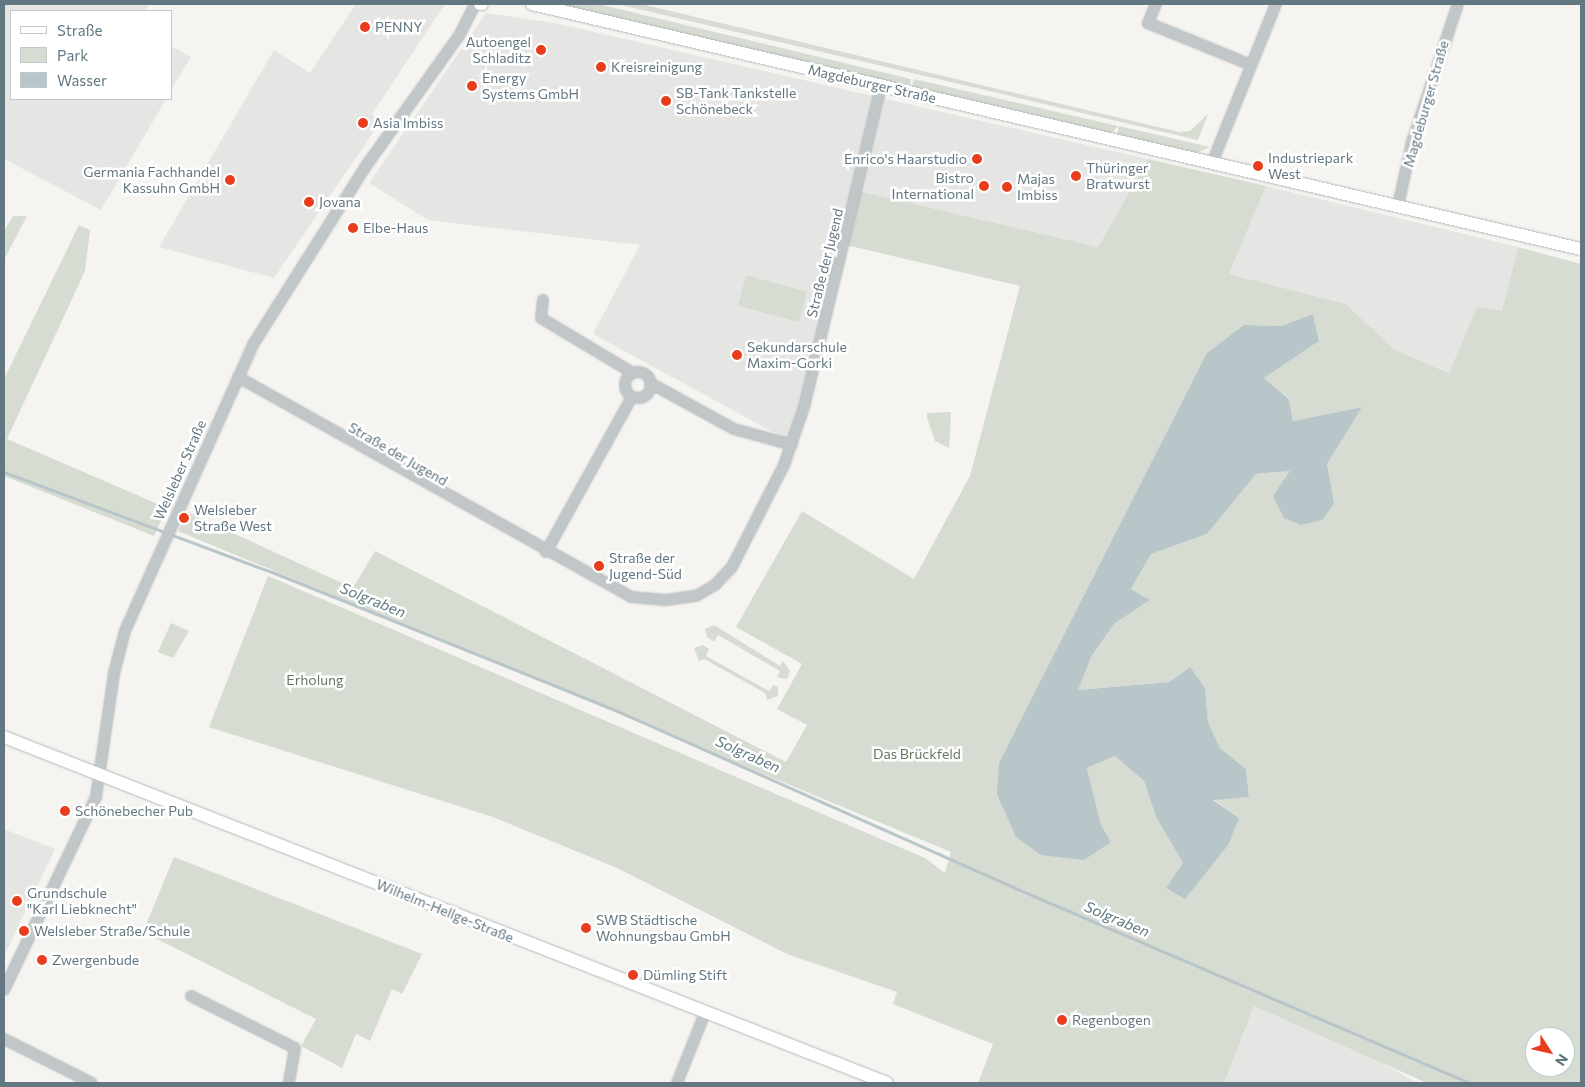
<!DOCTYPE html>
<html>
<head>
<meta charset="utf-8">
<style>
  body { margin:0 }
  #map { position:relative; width:1585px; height:1087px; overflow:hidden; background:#f5f4f0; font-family:Commissioner,sans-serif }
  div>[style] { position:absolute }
  .built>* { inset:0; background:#e5e6e4 }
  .green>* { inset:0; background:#d6dcd1 }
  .water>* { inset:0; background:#b8c6c9 }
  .stream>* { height:3px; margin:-1.5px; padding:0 1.5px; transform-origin:1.5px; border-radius:1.5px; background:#b8c6c9 }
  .roads { filter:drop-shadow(0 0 1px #b4b9bc) drop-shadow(0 0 1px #b4b9bc) }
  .minor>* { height:10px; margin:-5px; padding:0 5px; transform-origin:5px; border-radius:5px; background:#c1c6c8 }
  .minor>.ring { margin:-5px; padding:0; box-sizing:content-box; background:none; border:10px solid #c1c6c8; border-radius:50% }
  .major>* { height:12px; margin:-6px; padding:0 6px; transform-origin:6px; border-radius:6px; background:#fff }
  .dots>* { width:14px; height:14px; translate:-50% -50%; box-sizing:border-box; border:2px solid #fff; border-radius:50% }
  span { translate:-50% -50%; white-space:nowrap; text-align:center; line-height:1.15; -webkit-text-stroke:5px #fff; paint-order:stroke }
  .poi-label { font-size:14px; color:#637782 }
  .left { translate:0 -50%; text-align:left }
  .right { translate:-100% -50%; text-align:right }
  .street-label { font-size:14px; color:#637782 }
  .park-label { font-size:14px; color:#687962 }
  .water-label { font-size:15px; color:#5e7a80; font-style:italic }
  .frame { position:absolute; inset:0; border:5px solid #637782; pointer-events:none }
  .legend { position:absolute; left:10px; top:10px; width:162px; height:90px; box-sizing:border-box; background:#fff; border:1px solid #c1c9cd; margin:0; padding:6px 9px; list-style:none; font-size:15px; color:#637782 }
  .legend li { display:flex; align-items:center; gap:10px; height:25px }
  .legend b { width:25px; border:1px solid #c1c9cd }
  .north { position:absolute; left:1525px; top:1027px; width:50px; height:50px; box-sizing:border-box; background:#fff; border:1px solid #c1c9cd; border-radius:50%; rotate:125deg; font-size:14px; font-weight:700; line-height:20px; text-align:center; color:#637782 }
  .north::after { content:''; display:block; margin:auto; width:18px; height:22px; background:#e83c1d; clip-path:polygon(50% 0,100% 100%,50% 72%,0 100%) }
</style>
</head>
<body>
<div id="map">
  <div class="built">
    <div style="clip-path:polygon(4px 4px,149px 4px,144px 11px,11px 11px,11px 99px,166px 99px,101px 210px,4px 159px)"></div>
    <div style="clip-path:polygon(356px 4px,445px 4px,372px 114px,381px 121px,274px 278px,159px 247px,274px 50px,310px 73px)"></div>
    <div style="clip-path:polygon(486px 13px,555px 23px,1148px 159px,1098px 247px,856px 190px,791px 442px,593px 334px,640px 245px,428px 220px,369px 183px)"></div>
    <div style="clip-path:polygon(171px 46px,191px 57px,171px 90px)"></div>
    <div style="clip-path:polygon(1266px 186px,1518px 247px,1502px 312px,1477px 308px,1450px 373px,1395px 350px,1346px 304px,1229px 274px)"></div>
    <div style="clip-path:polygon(4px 829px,55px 849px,5px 954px,4px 954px)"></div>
    <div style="clip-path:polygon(1254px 1006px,1371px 1057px,1418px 1083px,1224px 1083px)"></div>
  </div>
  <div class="green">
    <div style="clip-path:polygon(552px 4px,598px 4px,911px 79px,909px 87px)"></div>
    <div style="clip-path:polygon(617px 4px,641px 4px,1179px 132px,1190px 131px,1208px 114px,1198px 140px)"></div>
    <div style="clip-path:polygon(914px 79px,1118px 126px,1111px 134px,912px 88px)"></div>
    <div style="clip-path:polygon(1119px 126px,1210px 147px,1196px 153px,1117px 135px)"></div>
    <div style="clip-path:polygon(evenodd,1148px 159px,1266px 186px,1229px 274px,1346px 304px,1395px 350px,1449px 373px,1477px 307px,1502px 311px,1518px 247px,1581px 264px,1581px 1083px,1427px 1083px,1254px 1006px,1224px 1083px,978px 1083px,993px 1044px,893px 1004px,897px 992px,787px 954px,617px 868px,493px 817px,209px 727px,268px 576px,925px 858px,945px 873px,951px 852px,178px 531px,187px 512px,353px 588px,375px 551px,786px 762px,807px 725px,777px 709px,802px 664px,736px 627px,802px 511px,914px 579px,970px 476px,1020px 286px,842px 244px,855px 190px,1098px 247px,1148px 159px,1313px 314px,1319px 341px,1264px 378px,1289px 398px,1293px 421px,1361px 407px,1327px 464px,1333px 504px,1290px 471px,1256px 474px,1207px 534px,1151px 554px,1131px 589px,1150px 600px,1114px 624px,1091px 657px,1077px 690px,1169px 682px,1189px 667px,1205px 688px,1208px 722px,1220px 748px,1246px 769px,1249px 797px,1213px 799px,1239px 818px,1183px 863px,1156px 817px,1144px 781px,1115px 756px,1087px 768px,1101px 825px,1111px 842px,999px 763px,1244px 325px,1281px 326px,1313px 314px,1148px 159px,1535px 1037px,1565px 1037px,1565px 1067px,1535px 1067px,1535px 1037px)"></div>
    <div style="clip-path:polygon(13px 216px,27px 216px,4px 260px,4px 231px)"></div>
    <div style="clip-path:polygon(79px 225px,90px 230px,85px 271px,7px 439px,167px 508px,154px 536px,4px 476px,4px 379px)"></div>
    <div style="clip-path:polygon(746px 275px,807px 292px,799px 322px,738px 306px)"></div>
    <div style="clip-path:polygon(951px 412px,949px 448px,935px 441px,927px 418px,927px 413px)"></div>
    <div style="clip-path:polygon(171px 623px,189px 631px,173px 658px,158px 652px)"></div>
    <div style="clip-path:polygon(714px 625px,780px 666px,783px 661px,790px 671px,787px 679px,777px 677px,780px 671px,718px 635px,714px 642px,707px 637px,705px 629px)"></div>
    <div style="clip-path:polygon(703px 645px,709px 649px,706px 656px,769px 691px,773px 685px,778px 687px,778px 696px,767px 700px,765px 693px,704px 659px,699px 661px,694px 648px)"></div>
    <div style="clip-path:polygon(174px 857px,422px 954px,402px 994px,392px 989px,370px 1041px,356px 1034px,342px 1068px,301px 1046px,316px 1019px,143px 932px)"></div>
  </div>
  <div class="water">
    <div style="clip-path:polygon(1313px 314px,1319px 341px,1264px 378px,1289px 399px,1293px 421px,1362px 407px,1327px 464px,1334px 504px,1322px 520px,1301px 525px,1284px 518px,1273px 496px,1290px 471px,1256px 474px,1207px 534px,1151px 554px,1131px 589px,1150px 600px,1114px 624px,1091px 657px,1078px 690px,1169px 682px,1190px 667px,1205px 688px,1208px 722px,1220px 748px,1246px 769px,1249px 797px,1213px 800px,1239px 818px,1228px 845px,1185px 899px,1166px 888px,1183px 863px,1156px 817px,1144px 781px,1115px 756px,1087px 768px,1101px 825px,1111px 842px,1084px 860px,1041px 855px,1016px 837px,997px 794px,999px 763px,1207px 353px,1244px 325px,1281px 326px)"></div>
  </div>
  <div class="stream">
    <div style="left:4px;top:472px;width:286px;rotate:20.5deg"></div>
    <div style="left:272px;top:572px;width:367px;rotate:21.9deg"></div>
    <div style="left:613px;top:709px;width:440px;rotate:24deg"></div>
    <div style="left:1015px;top:888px;width:496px;rotate:23.2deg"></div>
  </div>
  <div class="roads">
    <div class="minor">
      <div style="left:1156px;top:4px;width:21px;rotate:113deg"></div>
      <div style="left:1148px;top:23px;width:111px;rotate:22.2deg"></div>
      <div style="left:1212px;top:163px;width:171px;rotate:-68.1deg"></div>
      <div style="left:1398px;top:206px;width:66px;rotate:-77.7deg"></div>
      <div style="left:1412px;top:142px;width:145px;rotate:-71.6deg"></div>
      <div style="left:543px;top:300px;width:18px;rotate:96deg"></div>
      <div style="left:541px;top:318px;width:107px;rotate:30.9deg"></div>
      <div class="ring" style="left:625px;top:372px;width:16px;height:16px"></div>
      <div style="left:238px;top:377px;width:450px;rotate:29.2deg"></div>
      <div style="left:631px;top:597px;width:35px;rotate:5deg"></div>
      <div style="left:666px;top:600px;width:30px;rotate:-8deg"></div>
      <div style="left:696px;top:596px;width:22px;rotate:-30deg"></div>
      <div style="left:715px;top:585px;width:25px;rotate:-47deg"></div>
      <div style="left:732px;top:567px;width:114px;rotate:-63deg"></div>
      <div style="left:784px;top:465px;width:61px;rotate:-71deg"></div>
      <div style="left:804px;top:407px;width:330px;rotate:-76.5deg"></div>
      <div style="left:650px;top:383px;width:96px;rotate:28.7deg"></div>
      <div style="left:734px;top:429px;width:60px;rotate:15.4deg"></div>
      <div style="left:546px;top:552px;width:177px;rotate:-61deg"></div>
      <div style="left:4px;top:990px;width:214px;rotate:-64.5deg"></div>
      <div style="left:96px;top:797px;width:125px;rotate:-81.7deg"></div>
      <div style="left:114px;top:673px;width:43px;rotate:-75.3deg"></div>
      <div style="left:125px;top:631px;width:316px;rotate:-65.9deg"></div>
      <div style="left:254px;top:343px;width:209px;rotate:-57.7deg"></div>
      <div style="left:366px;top:166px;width:162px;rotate:-54.5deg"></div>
      <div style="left:460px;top:34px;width:34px;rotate:-63deg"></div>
      <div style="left:191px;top:996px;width:116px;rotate:26.6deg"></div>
      <div style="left:295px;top:1048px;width:36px;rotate:100deg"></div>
      <div style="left:4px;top:1039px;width:98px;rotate:26.6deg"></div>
      <div style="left:677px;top:1083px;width:75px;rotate:-68.2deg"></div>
    </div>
    <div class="major">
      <div style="left:480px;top:4px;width:2px"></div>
      <div style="left:532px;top:4px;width:1077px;rotate:13.15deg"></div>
      <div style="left:4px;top:737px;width:948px;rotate:21.4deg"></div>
    </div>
  </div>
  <div class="dots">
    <div style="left:365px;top:27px;background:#e83c1d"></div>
    <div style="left:541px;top:50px;background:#e83c1d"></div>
    <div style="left:601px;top:67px;background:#e83c1d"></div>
    <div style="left:472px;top:86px;background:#e83c1d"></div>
    <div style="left:666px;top:101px;background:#e83c1d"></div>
    <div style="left:363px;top:123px;background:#e83c1d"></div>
    <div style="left:977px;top:159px;background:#e83c1d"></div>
    <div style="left:1258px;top:166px;background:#e83c1d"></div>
    <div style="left:1076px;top:176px;background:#e83c1d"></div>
    <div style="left:230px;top:180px;background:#e83c1d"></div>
    <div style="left:984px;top:186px;background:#e83c1d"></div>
    <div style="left:1007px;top:187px;background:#e83c1d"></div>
    <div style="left:309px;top:202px;background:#e83c1d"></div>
    <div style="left:353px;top:228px;background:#e83c1d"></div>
    <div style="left:737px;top:355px;background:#e83c1d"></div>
    <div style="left:184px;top:518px;background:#e83c1d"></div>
    <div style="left:599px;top:566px;background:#e83c1d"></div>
    <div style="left:65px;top:811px;background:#e83c1d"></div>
    <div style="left:17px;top:901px;background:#e83c1d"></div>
    <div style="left:586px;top:928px;background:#e83c1d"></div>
    <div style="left:24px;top:931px;background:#e83c1d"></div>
    <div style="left:42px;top:960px;background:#e83c1d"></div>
    <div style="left:633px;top:975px;background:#e83c1d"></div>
    <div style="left:1062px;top:1020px;background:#e83c1d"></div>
  </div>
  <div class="poi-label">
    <span class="left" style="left:375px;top:27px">PENNY</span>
    <span class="right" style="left:531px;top:50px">Autoengel<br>Schladitz</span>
    <span class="left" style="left:611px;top:67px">Kreisreinigung</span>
    <span class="left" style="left:482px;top:86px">Energy<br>Systems GmbH</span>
    <span class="left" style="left:676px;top:101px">SB-Tank Tankstelle<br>Schönebeck</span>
    <span class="left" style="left:373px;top:123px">Asia Imbiss</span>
    <span class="left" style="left:1268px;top:166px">Industriepark<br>West</span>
    <span class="right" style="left:967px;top:159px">Enrico's Haarstudio</span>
    <span class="left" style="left:1086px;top:176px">Thüringer<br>Bratwurst</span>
    <span class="right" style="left:220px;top:180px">Germania Fachhandel<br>Kassuhn GmbH</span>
    <span class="right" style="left:974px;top:186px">Bistro<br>International</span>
    <span class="left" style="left:1017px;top:187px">Majas<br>Imbiss</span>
    <span class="left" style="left:319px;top:202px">Jovana</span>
    <span class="left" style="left:363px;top:228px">Elbe-Haus</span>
    <span class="left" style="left:747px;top:355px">Sekundarschule<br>Maxim-Gorki</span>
    <span class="left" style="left:194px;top:518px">Welsleber<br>Straße West</span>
    <span class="left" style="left:609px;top:566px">Straße der<br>Jugend-Süd</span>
    <span class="left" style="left:75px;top:811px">Schönebecher Pub</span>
    <span class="left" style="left:27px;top:901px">Grundschule<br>"Karl Liebknecht"</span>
    <span class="left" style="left:596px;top:928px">SWB Städtische<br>Wohnungsbau GmbH</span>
    <span class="left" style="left:34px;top:931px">Welsleber Straße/Schule</span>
    <span class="left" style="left:52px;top:960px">Zwergenbude</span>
    <span class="left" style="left:643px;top:975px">Dümling Stift</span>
    <span class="left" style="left:1072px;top:1020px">Regenbogen</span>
  </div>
  <div class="street-label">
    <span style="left:872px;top:84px;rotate:13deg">Magdeburger Straße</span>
    <span style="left:1426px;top:104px;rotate:-74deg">Magdeburger Straße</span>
    <span style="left:825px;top:263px;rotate:-76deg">Straße der Jugend</span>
    <span style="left:398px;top:454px;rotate:30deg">Straße der Jugend</span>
    <span style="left:180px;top:470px;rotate:-66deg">Welsleber Straße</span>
    <span style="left:445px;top:911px;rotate:22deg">Wilhelm-Hellge-Straße</span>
  </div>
  <div class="park-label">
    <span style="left:315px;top:680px">Erholung</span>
    <span style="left:917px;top:754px">Das Brückfeld</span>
  </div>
  <div class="water-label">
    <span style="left:373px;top:600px;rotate:22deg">Solgraben</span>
    <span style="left:748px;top:754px;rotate:24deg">Solgraben</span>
    <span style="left:1117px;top:919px;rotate:23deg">Solgraben</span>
  </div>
  <div class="frame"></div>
  <ul class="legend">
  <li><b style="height:6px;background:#fff"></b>Straße</li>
  <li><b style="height:14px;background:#d6dcd1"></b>Park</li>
  <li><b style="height:14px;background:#b8c6c9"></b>Wasser</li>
  </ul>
  <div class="north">N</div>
</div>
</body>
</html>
